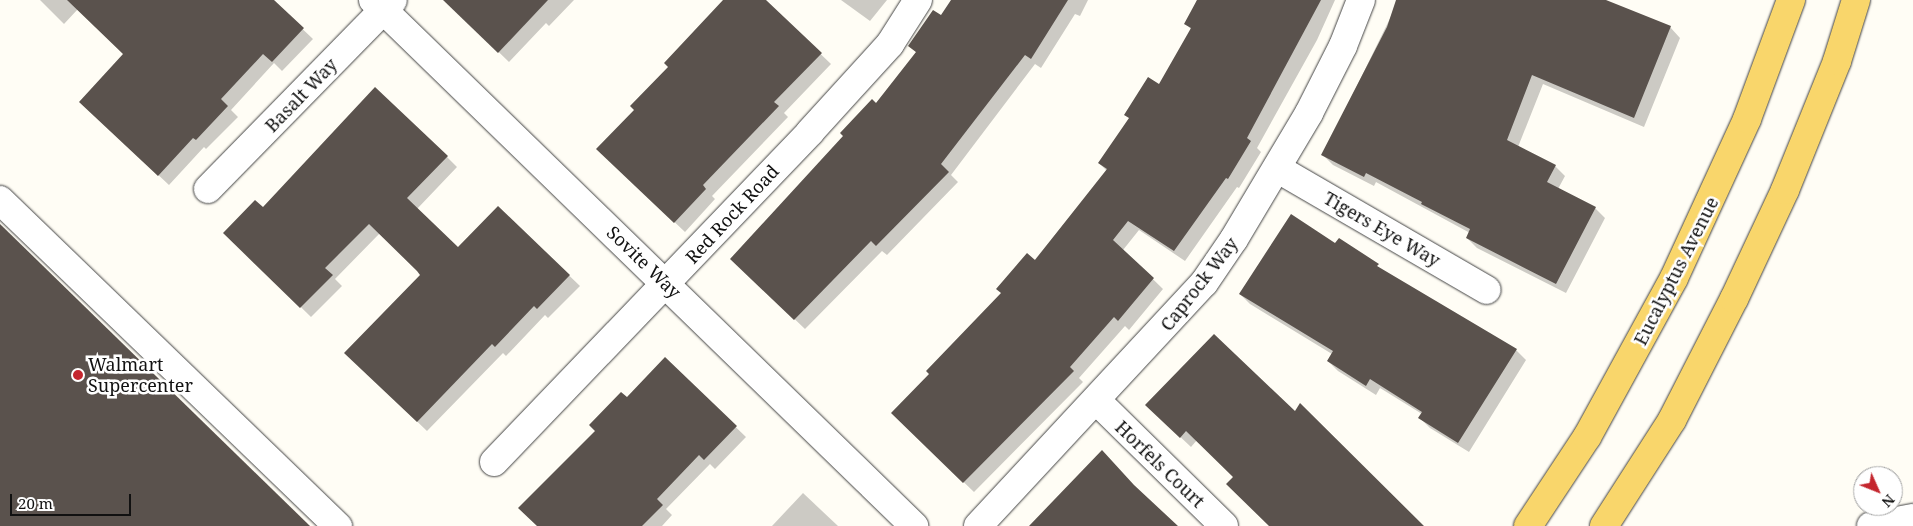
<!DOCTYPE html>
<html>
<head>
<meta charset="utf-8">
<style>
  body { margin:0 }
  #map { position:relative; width:1913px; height:526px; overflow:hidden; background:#fffdf5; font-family:"Noto Serif",serif }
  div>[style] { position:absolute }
  .shadow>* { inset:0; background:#0003 }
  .building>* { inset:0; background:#5a524d }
  .roads { filter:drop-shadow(0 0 1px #444) drop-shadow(0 0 1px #444) }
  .minor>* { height:28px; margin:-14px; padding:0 14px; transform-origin:14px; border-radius:14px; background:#fff }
  .major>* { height:28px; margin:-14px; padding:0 14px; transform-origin:14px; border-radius:14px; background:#f9d66b }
  .dots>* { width:14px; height:14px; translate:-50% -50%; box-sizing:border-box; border:2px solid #fff; border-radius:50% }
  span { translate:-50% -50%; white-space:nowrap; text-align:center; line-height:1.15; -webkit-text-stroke:5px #fff; paint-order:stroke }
  .street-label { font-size:18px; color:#111 }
  .poi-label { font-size:18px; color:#111 }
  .left { translate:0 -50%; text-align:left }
  .north { position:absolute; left:1853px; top:466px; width:50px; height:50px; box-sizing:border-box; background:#fff; border:1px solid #a0a0a0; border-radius:50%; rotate:134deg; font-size:14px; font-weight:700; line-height:20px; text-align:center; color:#111 }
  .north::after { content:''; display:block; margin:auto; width:18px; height:22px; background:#c4262e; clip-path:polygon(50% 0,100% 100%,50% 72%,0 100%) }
  .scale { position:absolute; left:10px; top:494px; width:121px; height:22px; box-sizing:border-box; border:2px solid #111; border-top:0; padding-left:6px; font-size:15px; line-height:18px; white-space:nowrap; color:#111; -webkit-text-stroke:4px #fff; paint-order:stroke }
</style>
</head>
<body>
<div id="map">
  <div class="shadow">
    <div style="clip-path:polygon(40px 0,272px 0,313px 39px,282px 71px,274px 63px,231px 110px,238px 117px,206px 149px,204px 147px,169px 185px,91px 112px,125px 54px,78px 9px,64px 24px)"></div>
    <div style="clip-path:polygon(445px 0,574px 0,549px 26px,546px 23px,509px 62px)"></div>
    <div style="clip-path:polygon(727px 0,764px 0,831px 64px,784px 113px,788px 117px,712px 196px,715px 199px,685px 232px,608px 159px,636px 110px)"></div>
    <div style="clip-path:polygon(841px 0,887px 0,870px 21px)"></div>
    <div style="clip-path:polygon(952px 0,1088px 0,1080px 16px,1075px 14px,1041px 68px,1035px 64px,951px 175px,958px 182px,887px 255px,882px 251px,805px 329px,742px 269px,917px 53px,909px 46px,941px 17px)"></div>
    <div style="clip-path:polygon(1197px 0,1335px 0,1317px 40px,1257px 148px,1261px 152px,1239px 188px,1237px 187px,1185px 261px,1139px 230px,1123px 250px,1163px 289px,1129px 330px,1125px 326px,1079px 378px,1083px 382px,974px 492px,902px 423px,1107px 171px,1099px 163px,1159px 86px,1192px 30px,1186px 24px)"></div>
    <div style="clip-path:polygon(1399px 0,1604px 0,1670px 27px,1680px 38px,1644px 127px,1543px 84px,1518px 147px,1555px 166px,1565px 176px,1558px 189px,1595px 208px,1605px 218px,1566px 293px,1477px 248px,1467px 238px,1470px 233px,1376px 182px,1374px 186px,1333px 165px,1323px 155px)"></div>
    <div style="clip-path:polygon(447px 157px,457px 167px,417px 209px,458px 249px,498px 207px,580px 286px,548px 318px,545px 315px,506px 356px,503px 353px,427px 431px,356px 363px,422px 275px,380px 233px,335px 279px,342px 286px,311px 317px,225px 233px,263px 209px)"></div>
    <div style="clip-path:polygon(1339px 240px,1386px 273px,1516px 350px,1526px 360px,1469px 452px,1430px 428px,1420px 418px,1422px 414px,1380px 388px,1376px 395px,1338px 371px,1328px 361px,1332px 354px,1250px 304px,1240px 294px,1336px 245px)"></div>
    <div style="clip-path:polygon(665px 359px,746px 437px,715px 469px,710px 464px,666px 509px,672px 515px,662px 526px,538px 526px,596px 431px)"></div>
    <div style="clip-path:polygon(1295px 413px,1416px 526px,1283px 526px,1197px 440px,1191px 447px,1157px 415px)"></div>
    <div style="clip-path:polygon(803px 493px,838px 526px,772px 526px)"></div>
  </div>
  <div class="building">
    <div style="clip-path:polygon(67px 0,274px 0,304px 28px,272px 62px,263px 54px,221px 99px,228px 106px,196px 140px,193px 138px,158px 176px,79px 102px,123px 54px)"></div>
    <div style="clip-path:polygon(443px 0,548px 0,498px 53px)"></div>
    <div style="clip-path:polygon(723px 0,766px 0,822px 53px,774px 102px,779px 106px,703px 185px,706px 189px,674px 223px,596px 149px,634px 110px,630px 106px,668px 67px,664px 63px)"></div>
    <div style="clip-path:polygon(951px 0,1068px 0,1031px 59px,1025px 55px,941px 164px,949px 172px,876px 246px,871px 241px,794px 320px,730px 259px,843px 136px,840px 133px,872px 99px,876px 103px,916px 52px,908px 46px,933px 10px,941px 15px)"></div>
    <div style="clip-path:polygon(1197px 0,1321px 0,1247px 138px,1251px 141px,1228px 179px,1226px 178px,1174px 251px,1128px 221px,1113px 240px,1154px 278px,1118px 321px,1114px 317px,1070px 367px,1074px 371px,963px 483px,891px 413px,929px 374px,926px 371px,1001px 293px,996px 289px,1027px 253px,1035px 260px,1107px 169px,1098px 163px,1129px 118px,1124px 115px,1148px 77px,1159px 84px,1191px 28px,1184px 24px)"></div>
    <div style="clip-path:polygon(1396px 0,1606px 0,1671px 26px,1634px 118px,1532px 75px,1507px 140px,1556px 165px,1547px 182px,1596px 207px,1556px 284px,1466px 238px,1470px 229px,1421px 204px,1422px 202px,1366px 173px,1364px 177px,1321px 155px,1387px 27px)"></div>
    <div style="clip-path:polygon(375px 87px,448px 156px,407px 198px,458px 247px,498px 206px,570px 275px,537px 309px,534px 306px,495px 347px,492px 344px,417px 422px,344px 353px,420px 275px,417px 271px,369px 224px,325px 268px,333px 275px,300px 308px,223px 233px,255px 200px,263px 207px)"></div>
    <div style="clip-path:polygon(1291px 214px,1335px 243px,1339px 238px,1379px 264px,1377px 266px,1517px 349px,1458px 443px,1418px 418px,1422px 412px,1370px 379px,1366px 386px,1327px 361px,1333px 351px,1239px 294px)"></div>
    <div style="clip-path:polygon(0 224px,310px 526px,0 526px)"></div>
    <div style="clip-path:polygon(1214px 334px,1295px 411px,1300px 403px,1424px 526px,1269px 526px,1226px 484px,1233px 477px,1186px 431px,1180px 438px,1145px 405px)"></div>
    <div style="clip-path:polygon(665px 357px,737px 426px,704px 460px,699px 455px,657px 499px,663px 505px,642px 526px,537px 526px,518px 508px,595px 431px,589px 425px,621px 392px,627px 397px)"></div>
    <div style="clip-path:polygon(1102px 450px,1134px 485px,1178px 526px,1029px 526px)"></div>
  </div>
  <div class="roads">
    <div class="minor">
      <div style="left:373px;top:0;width:755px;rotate:44.19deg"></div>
      <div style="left:1278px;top:169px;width:241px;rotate:30.1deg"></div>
      <div style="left:208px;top:189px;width:264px;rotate:-45.6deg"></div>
      <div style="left:0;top:200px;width:470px;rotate:44deg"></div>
      <div style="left:1097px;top:401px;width:178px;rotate:44.5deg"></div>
      <div style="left:494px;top:462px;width:457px;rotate:-46.2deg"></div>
      <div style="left:810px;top:132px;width:119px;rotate:-47.7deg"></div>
      <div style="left:890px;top:44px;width:52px;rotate:-57.5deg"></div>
      <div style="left:978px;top:526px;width:332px;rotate:-47.1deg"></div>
      <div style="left:1204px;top:283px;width:53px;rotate:-55.7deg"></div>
      <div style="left:1234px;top:239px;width:147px;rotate:-59.2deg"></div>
      <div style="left:1309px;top:113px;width:75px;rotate:-63.1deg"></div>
      <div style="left:1343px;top:46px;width:49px;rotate:-68.6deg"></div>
      <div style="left:1871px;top:526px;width:43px;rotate:-10.8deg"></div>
    </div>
    <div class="major">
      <div style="left:1528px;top:526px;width:107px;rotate:-56.5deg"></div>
      <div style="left:1587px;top:437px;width:181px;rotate:-61.3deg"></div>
      <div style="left:1674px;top:278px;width:175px;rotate:-65.3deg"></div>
      <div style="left:1747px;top:119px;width:127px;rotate:-69.7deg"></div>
      <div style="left:1604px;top:526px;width:126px;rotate:-57.3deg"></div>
      <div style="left:1672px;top:420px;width:136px;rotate:-62.9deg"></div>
      <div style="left:1734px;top:299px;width:120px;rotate:-64.9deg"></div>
      <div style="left:1785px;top:190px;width:139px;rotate:-68deg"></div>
      <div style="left:1837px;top:61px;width:64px;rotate:-72.7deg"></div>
    </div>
  </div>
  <div class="dots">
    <div style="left:78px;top:375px;background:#c4262e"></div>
  </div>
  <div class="street-label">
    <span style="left:301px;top:95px;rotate:-46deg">Basalt Way</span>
    <span style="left:732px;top:214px;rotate:-47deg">Red Rock Road</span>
    <span style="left:1382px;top:229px;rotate:30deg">Tigers Eye Way</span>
    <span style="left:644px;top:262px;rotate:44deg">Sovite Way</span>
    <span style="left:1676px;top:271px;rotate:-63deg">Eucalyptus Avenue</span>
    <span style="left:1199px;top:284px;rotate:-52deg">Caprock Way</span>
    <span style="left:1160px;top:464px;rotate:44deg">Horfels Court</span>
  </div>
  <div class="poi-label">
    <span class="left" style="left:88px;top:375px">Walmart<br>Supercenter</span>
  </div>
  <div class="north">N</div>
  <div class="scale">20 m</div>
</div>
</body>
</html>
